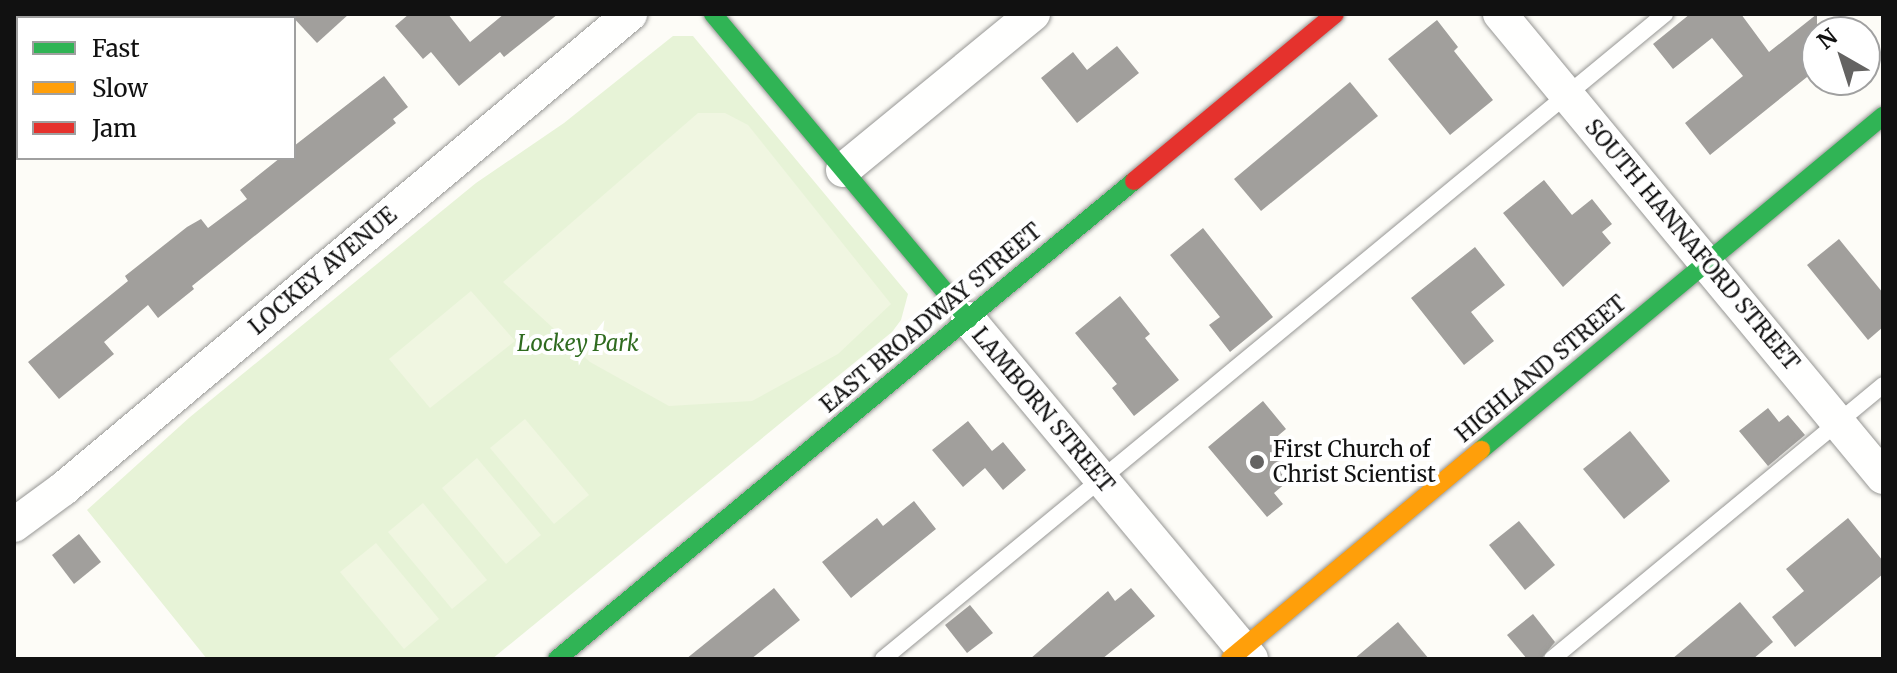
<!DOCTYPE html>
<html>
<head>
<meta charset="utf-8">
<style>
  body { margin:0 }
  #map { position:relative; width:1897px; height:673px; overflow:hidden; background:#fdfcf7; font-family:Merriweather,serif }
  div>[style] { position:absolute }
  .green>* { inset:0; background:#e7f3d7 }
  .pitch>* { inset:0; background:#f0f6e1 }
  .building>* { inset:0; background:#a19f9c }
  .roads { filter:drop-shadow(0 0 2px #979795) drop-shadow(0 0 2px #979795) }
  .lane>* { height:16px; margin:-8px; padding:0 8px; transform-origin:8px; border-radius:8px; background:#fffffe }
  .street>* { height:34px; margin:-17px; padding:0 17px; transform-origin:17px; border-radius:17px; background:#fffffe }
  .fast>* { height:18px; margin:-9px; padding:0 9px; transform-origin:9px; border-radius:9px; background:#30b455 }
  .slow>* { height:18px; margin:-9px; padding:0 9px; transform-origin:9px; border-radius:9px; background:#ff9f0a }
  .jam>* { height:18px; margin:-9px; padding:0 9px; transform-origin:9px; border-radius:9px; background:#e5322d }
  .dots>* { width:22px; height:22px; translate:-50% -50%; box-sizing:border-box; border:4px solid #fff; border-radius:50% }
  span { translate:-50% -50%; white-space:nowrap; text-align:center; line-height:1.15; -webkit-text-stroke:8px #fff; paint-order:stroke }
  .street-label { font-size:22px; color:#111 }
  .park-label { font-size:22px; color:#2f6b1f; font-style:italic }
  .poi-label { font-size:22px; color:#111 }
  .left { translate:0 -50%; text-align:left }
  .frame { position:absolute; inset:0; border:16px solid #111; pointer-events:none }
  .legend { position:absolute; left:16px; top:16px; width:280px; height:144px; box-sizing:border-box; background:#fff; border:2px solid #a0a0a0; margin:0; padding:10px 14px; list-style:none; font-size:24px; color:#111 }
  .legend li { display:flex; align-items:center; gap:16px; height:40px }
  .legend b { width:40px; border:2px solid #a0a0a0 }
  .north { position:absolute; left:1801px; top:16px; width:80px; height:80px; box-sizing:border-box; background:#fff; border:2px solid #a0a0a0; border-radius:50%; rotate:321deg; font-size:22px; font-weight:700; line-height:32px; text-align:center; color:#111 }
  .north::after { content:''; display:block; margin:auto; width:28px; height:36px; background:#646362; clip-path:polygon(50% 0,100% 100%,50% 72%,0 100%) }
</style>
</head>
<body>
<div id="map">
  <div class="green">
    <div style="clip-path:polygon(673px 36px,693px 36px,908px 294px,901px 320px,892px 332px,492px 659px,207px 659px,87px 510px,190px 417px,476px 183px,564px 123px)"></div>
  </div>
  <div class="pitch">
    <div style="clip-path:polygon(698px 113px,725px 113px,748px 125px,891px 304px,838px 354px,752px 401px,669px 406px,590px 362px,503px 282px)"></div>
    <div style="clip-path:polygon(471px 291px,515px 341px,430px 408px,389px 359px)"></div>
    <div style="clip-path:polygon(525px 419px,589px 495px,554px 524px,490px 448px)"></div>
    <div style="clip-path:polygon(477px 458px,541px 535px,506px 564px,442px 488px)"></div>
    <div style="clip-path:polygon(423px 503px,487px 580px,452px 609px,388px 532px)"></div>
    <div style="clip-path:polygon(376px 543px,439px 619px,404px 649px,340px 572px)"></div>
  </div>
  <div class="building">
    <div style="clip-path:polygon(290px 14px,349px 14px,317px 43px)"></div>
    <div style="clip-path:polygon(409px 14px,448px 14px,470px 42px,504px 14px,558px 14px,504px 57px,500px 52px,459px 86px,431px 52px,423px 59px,395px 26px)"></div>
    <div style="clip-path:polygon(1690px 14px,1741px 14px,1769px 52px,1817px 14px,1817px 69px,1710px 155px,1685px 123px,1743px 76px,1712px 38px,1673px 69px,1653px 44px)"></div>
    <div style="clip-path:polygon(1437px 20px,1458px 47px,1454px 51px,1493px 100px,1450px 135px,1388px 59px)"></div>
    <div style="clip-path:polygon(1117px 46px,1139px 73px,1077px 123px,1041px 78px,1073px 52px,1087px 70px)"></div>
    <div style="clip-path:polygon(384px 76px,408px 107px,393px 119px,396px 123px,192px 286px,194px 289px,158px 318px,148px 305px,104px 342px,114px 354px,59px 399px,28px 362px,128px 281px,125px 276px,187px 227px,201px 219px,208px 228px,247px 199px,240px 190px,280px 158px,294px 158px,294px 146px)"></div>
    <div style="clip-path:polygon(1350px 82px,1378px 116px,1261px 211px,1234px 179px)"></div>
    <div style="clip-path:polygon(1544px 180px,1572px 215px,1592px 199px,1612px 224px,1602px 232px,1611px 243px,1563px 287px,1503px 213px)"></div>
    <div style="clip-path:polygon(1203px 228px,1273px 317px,1230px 352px,1209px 325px,1220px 317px,1170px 255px)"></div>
    <div style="clip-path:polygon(1839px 239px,1883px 293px,1883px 327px,1868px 340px,1807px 265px)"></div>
    <div style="clip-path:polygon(1475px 247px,1505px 285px,1471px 312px,1494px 341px,1464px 365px,1411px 298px)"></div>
    <div style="clip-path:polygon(1120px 296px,1150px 334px,1145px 338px,1179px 380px,1134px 416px,1112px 388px,1117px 384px,1075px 333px)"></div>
    <div style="clip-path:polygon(1263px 401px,1286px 429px,1273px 440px,1299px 472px,1274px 493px,1283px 504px,1267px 517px,1208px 447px)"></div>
    <div style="clip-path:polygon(1768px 408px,1779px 422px,1788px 415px,1805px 435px,1768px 466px,1739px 431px)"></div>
    <div style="clip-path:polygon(968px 421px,992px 451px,1003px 442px,1026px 470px,1003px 490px,985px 468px,963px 487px,932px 450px)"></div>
    <div style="clip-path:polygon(1630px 431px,1670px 481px,1624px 519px,1583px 469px)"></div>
    <div style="clip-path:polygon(914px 501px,936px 529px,851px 598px,822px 562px,877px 518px,883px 526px)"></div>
    <div style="clip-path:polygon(1848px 518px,1883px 561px,1883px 574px,1795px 647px,1772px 617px,1804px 591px,1786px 569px)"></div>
    <div style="clip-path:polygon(1519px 521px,1555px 565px,1525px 590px,1489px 545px)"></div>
    <div style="clip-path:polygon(79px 534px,101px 562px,74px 584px,52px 555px)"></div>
    <div style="clip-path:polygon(774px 588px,800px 620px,751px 659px,686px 659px)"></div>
    <div style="clip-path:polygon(1131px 588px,1155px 616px,1102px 659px,1030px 659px,1108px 591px,1115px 601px)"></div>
    <div style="clip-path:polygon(1740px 602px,1773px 642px,1753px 659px,1672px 659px)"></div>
    <div style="clip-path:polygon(970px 605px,993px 633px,967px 653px,945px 625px)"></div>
    <div style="clip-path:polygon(1533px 614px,1555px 642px,1541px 659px,1527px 659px,1507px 635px)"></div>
    <div style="clip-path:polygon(1398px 622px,1429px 659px,1354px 659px)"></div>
  </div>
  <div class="roads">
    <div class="lane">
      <div style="left:883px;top:659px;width:1014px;rotate:-39.52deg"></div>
      <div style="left:1552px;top:659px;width:430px;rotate:-39.6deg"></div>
    </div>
    <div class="street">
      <div style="left:1500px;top:14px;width:601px;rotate:50.4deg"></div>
      <div style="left:843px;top:170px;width:246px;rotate:-39.4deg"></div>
      <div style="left:968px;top:319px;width:442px;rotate:50.2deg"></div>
      <div style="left:14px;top:525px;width:61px;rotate:-36.3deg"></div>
      <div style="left:63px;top:489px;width:740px;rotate:-39.95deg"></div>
    </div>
    <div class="fast">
      <div style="left:713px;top:14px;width:398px;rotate:50.1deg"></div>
      <div style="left:1481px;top:450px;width:523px;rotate:-39.72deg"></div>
      <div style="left:557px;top:659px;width:749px;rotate:-39.64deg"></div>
    </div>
    <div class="slow">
      <div style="left:1230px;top:659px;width:327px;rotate:-39.8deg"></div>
    </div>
    <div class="jam">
      <div style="left:1134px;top:181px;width:261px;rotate:-39.7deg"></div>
    </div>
  </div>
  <div class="dots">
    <div style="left:1257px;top:462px;background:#646362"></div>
  </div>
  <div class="street-label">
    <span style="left:1692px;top:245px;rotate:50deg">SOUTH HANNAFORD STREET</span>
    <span style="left:323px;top:271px;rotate:-40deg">LOCKEY AVENUE</span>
    <span style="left:931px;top:318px;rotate:-40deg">EAST BROADWAY STREET</span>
    <span style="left:1541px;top:369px;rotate:-40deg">HIGHLAND STREET</span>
    <span style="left:1043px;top:410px;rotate:50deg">LAMBORN STREET</span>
  </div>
  <div class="park-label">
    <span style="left:578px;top:344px">Lockey Park</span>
  </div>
  <div class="poi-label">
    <span class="left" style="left:1273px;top:462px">First Church of<br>Christ Scientist</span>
  </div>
  <div class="frame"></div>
  <ul class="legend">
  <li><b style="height:10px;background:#30b455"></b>Fast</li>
  <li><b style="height:10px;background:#ff9f0a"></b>Slow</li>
  <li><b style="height:10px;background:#e5322d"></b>Jam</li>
  </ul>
  <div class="north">N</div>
</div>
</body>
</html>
